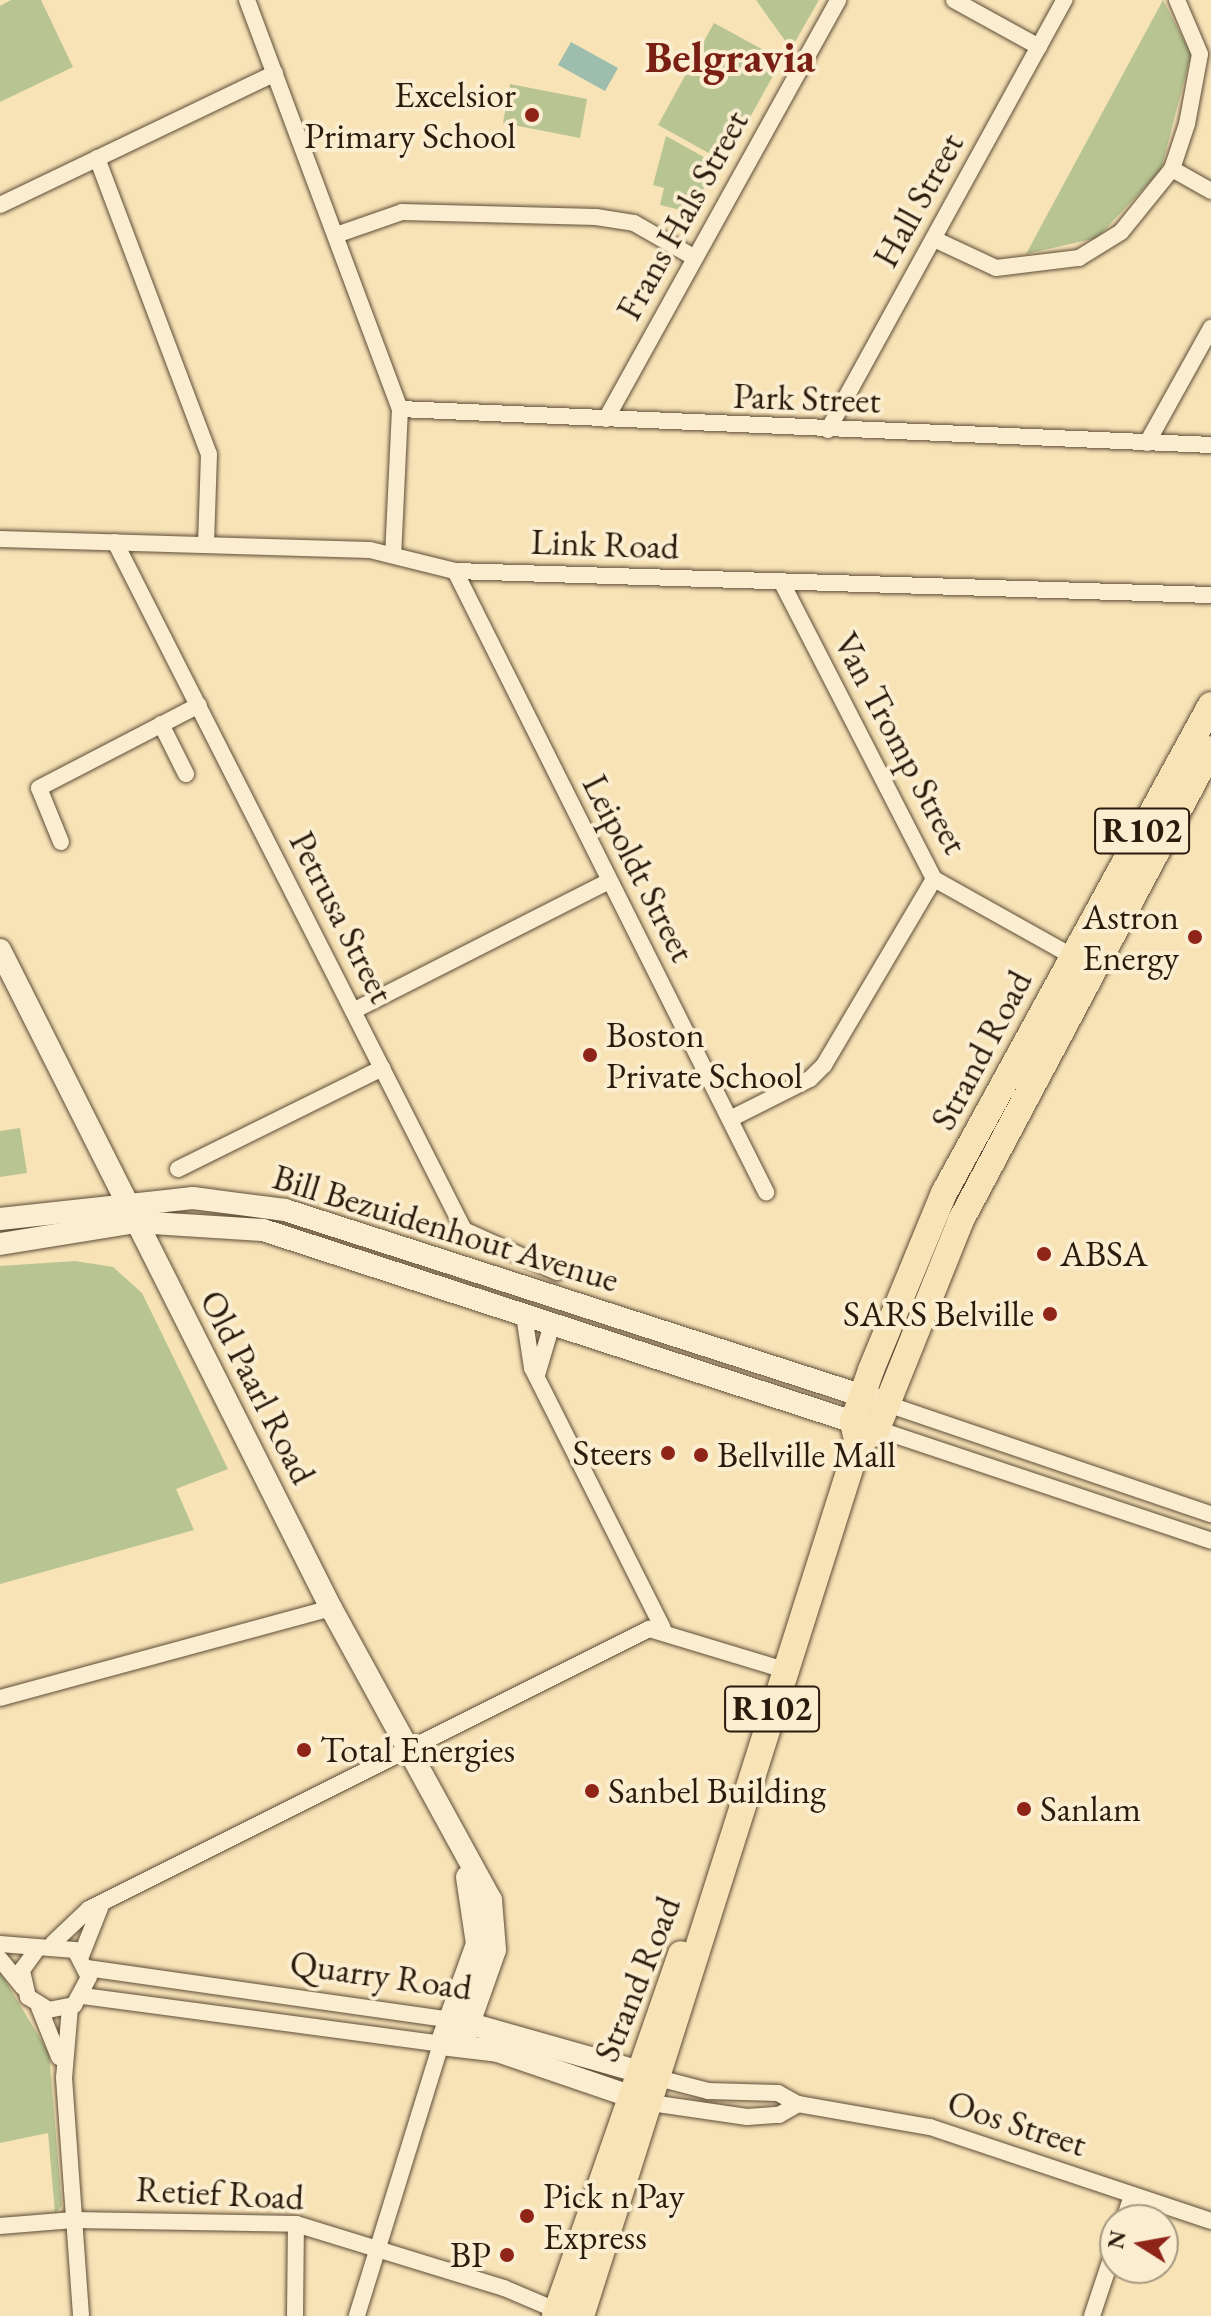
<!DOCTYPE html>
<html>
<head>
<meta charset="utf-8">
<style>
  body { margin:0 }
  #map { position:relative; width:1211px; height:2316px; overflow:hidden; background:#f8e3b7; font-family:"EB Garamond",serif }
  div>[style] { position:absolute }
  .green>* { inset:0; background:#b8c593 }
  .water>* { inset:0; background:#9dbead }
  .roads { filter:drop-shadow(0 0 2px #5e4d37) drop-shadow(0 0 2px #5e4d37) }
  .street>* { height:16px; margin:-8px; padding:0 8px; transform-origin:8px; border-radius:8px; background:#faedd0 }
  .secondary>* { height:22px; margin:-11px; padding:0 11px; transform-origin:11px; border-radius:11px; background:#faedd0 }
  .primary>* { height:26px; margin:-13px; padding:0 13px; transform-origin:13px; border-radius:13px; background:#f8e3b7 }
  .dots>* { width:22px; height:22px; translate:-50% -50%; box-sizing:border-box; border:4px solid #faedd0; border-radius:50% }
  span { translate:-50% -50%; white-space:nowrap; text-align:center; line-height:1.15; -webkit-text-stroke:8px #faedd0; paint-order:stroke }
  .shield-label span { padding:2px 6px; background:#faedd0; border:2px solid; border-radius:6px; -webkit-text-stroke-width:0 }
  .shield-label { font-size:34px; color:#2a1b0c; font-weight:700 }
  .poi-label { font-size:36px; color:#2a1b0c }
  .right { translate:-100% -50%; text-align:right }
  .left { translate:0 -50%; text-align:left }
  .street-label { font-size:36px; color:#2a1b0c }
  .district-label { font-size:44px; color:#7a1f14; font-weight:700 }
  .north { position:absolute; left:1099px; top:2204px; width:80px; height:80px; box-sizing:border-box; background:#faedd0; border:2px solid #a79982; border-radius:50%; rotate:281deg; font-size:22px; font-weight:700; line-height:32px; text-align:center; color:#2a1b0c }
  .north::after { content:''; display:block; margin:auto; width:28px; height:36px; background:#8f2418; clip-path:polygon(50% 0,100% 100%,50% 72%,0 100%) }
</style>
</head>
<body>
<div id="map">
  <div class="green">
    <div style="clip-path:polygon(11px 0,41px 0,73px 67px,0 102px,0 6px)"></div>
    <div style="clip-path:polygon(756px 0,819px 0,791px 49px)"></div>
    <div style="clip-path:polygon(1163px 0,1191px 54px,1161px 170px,1097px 238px,1026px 254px)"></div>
    <div style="clip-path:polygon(714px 23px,782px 60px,725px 162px,658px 125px)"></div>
    <div style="clip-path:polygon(510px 84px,587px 99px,580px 138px,503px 123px)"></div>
    <div style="clip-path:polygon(666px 136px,711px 161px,697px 214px,660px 205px,664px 188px,653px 185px)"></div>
    <div style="clip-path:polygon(20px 1128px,27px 1173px,0 1177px,0 1131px)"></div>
    <div style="clip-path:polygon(75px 1261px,113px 1267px,142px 1293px,228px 1469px,176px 1489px,194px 1530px,0 1584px,0 1266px)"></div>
    <div style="clip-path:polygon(0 1972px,49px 2053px,62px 2206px,55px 2213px,48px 2133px,0 2143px)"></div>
  </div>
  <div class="water">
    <div style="clip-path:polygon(571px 42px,618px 68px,605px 91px,558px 65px)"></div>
  </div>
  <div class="roads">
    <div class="street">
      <div style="left:247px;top:0;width:437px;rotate:69.5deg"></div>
      <div style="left:400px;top:409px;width:146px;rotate:92.7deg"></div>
      <div style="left:954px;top:0;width:97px;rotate:28.9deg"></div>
      <div style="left:97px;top:158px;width:316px;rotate:69.3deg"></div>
      <div style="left:209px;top:454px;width:90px;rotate:91.9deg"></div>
      <div style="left:1172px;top:169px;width:45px;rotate:29.4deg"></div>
      <div style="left:0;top:205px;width:305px;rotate:-25.6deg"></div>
      <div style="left:336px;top:235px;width:70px;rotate:-19.2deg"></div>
      <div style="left:402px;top:212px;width:194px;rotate:1.5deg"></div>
      <div style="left:596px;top:217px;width:38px;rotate:9deg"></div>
      <div style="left:634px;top:223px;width:70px;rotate:29.8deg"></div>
      <div style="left:934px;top:239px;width:68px;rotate:25.1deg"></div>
      <div style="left:996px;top:268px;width:84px;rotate:-6.9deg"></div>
      <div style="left:1079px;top:258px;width:49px;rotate:-31.8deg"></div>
      <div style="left:1121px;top:232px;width:81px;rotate:-51deg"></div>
      <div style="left:1172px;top:169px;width:47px;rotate:-71.6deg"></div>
      <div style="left:1187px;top:124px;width:71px;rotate:-79.5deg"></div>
      <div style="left:1200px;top:54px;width:59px;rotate:-113.1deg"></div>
      <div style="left:400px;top:409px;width:812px;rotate:2.54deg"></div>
      <div style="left:606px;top:419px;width:479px;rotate:-61deg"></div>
      <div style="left:828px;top:430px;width:491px;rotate:-61.2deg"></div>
      <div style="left:1147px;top:443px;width:132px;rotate:-60.9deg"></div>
      <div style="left:0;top:539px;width:370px;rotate:1.7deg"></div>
      <div style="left:370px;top:550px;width:88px;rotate:13.9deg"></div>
      <div style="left:455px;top:571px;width:756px;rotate:1.82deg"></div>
      <div style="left:115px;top:542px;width:771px;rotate:63.1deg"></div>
      <div style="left:464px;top:1230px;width:102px;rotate:24.3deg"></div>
      <div style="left:455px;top:571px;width:695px;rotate:63.4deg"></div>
      <div style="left:782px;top:583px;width:333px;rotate:62.8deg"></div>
      <div style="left:934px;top:879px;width:168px;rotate:29.2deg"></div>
      <div style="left:161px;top:724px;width:56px;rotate:63.4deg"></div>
      <div style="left:61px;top:842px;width:58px;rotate:-112.2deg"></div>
      <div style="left:39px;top:788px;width:180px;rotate:-27.4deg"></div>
      <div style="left:353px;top:1011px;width:287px;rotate:-26.9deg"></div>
      <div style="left:730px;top:1119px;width:89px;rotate:-26.6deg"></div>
      <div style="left:810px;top:1079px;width:20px;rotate:-45deg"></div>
      <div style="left:824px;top:1065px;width:216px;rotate:-59.4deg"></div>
      <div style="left:178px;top:1169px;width:228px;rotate:-26.3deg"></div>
      <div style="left:524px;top:1315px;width:54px;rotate:81.4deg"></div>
      <div style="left:532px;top:1368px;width:291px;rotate:63.3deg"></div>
      <div style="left:537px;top:1375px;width:53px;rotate:-73.6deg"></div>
      <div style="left:887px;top:1404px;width:342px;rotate:18.8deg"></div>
      <div style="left:877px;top:1429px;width:352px;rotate:18.5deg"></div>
      <div style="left:0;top:1698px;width:343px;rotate:-15.2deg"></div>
      <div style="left:53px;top:1943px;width:50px;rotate:-43.4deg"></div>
      <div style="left:89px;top:1909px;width:626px;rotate:-26.57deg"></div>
      <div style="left:649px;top:1629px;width:142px;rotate:16.8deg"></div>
      <div style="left:0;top:1944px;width:75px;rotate:4.6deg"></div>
      <div style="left:75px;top:1950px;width:30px;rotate:63deg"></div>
      <div style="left:89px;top:1977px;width:32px;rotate:118deg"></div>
      <div style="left:74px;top:2005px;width:25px;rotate:169deg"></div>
      <div style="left:49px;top:2010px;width:25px;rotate:-148deg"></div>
      <div style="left:28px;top:1997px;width:28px;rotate:-103deg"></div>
      <div style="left:22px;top:1970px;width:27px;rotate:-54deg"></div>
      <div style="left:81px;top:1956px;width:57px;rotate:-68.4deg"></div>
      <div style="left:0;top:1959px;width:36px;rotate:51deg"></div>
      <div style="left:87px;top:1968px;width:368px;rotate:8.1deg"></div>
      <div style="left:83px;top:1996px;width:361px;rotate:7.6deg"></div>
      <div style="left:441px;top:2044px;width:285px;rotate:107.2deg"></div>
      <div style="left:39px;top:2007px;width:54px;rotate:68.2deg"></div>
      <div style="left:70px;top:2007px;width:71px;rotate:94.8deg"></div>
      <div style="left:64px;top:2078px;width:239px;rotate:85.9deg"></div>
      <div style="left:658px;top:2078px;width:52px;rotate:14.6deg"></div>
      <div style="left:708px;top:2091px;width:70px;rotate:1.6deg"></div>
      <div style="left:778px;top:2093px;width:23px;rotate:29deg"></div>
      <div style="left:798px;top:2104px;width:134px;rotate:9.9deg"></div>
      <div style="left:930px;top:2127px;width:296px;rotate:18.5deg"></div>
      <div style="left:651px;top:2103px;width:97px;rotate:8.3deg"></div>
      <div style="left:747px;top:2117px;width:32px;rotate:-4deg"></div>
      <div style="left:779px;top:2115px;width:22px;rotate:-30deg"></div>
      <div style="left:1124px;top:2220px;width:26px;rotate:-72deg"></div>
      <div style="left:0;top:2226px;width:74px;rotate:-4.6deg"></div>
      <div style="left:74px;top:2220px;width:222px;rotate:1deg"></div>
      <div style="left:296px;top:2224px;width:218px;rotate:17.1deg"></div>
      <div style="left:504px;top:2288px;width:64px;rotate:23deg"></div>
      <div style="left:295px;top:2316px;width:92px;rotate:-89.4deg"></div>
      <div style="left:1092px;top:2316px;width:73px;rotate:-71.6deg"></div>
    </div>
    <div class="secondary">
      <div style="left:0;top:950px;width:737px;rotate:63.3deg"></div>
      <div style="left:331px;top:1608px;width:333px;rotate:61.3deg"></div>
      <div style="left:491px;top:1900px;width:50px;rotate:85.4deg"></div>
      <div style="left:495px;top:1950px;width:102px;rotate:109.5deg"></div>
      <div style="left:0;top:1219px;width:194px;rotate:-6.2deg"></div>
      <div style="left:193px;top:1198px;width:93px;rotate:7.4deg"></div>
      <div style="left:285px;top:1210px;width:624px;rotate:17.83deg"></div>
      <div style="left:0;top:1244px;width:138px;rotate:-9.2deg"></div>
      <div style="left:136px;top:1222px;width:127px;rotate:3.6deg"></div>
      <div style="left:263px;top:1230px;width:637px;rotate:18.01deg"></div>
      <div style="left:467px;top:1877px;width:68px;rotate:81.5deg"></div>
      <div style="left:477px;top:1944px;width:106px;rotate:109.8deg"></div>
      <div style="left:441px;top:2044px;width:57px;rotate:7deg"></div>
      <div style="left:498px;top:2051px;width:157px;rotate:18.9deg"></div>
      <div style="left:460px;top:2021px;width:202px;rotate:15.8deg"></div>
    </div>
    <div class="primary">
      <div style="left:858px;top:1444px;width:24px;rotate:-38deg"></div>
      <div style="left:877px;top:1429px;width:225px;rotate:-68.1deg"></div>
      <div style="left:961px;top:1220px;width:533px;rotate:-62.04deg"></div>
      <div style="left:555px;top:2316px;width:383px;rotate:-70.8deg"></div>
      <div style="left:581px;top:2316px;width:915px;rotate:-72.38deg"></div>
      <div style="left:858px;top:1444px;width:23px;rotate:-103deg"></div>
      <div style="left:853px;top:1422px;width:55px;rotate:-70.9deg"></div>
      <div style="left:871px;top:1370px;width:191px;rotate:-67.6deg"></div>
      <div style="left:944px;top:1193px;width:556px;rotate:-61.32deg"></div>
    </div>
  </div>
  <div class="dots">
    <div style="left:532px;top:115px;background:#8f2418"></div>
    <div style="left:1195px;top:937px;background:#8f2418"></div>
    <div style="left:590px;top:1055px;background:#8f2418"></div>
    <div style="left:1044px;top:1254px;background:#8f2418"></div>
    <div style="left:1050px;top:1314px;background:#8f2418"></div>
    <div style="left:668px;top:1453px;background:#8f2418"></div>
    <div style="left:701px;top:1455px;background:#8f2418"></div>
    <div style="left:304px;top:1750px;background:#8f2418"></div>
    <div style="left:592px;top:1791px;background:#8f2418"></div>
    <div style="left:1024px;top:1809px;background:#8f2418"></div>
    <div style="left:527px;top:2216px;background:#8f2418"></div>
    <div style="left:507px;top:2255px;background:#8f2418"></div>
  </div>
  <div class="shield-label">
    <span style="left:1142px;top:831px">R102</span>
    <span style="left:772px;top:1709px">R102</span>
  </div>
  <div class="poi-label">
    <span class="right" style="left:516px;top:115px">Excelsior<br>Primary School</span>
    <span class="right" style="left:1179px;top:937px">Astron<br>Energy</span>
    <span class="left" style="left:606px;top:1055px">Boston<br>Private School</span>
    <span class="left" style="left:1060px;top:1254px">ABSA</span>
    <span class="right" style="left:1034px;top:1314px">SARS Belville</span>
    <span class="right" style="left:652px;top:1453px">Steers</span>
    <span class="left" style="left:717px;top:1455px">Bellville Mall</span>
    <span class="left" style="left:320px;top:1750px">Total Energies</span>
    <span class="left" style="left:608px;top:1791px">Sanbel Building</span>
    <span class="left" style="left:1040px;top:1809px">Sanlam</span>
    <span class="left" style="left:543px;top:2216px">Pick n Pay<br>Express</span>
    <span class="right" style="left:491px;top:2255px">BP</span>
  </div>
  <div class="street-label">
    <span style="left:918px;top:200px;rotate:-61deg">Hall Street</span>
    <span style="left:682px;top:215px;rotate:-61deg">Frans Hals Street</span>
    <span style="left:807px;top:398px;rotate:2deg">Park Street</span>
    <span style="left:605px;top:544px;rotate:2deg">Link Road</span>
    <span style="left:901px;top:743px;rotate:62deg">Van Tromp Street</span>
    <span style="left:639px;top:868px;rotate:63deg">Leipoldt Street</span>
    <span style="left:342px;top:917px;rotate:63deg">Petrusa Street</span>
    <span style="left:981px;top:1050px;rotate:-62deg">Strand Road</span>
    <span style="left:446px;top:1228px;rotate:17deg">Bill Bezuidenhout Avenue</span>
    <span style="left:258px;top:1387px;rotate:63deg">Old Paarl Road</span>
    <span style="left:381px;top:1975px;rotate:8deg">Quarry Road</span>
    <span style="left:637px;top:1979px;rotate:-68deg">Strand Road</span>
    <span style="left:1017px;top:2123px;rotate:18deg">Oos Street</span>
    <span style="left:220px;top:2193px;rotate:3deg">Retief Road</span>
  </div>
  <div class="district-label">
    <span style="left:730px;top:57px">Belgravia</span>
  </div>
  <div class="north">N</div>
</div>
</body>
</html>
